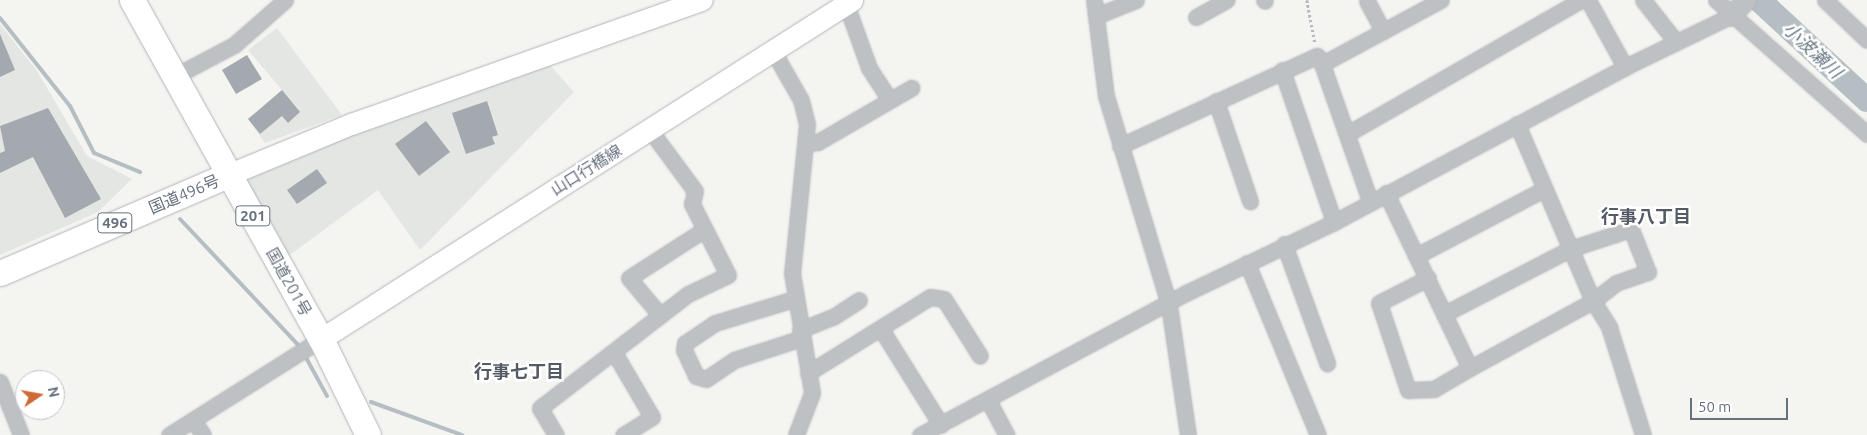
<!DOCTYPE html>
<html>
<head>
<meta charset="utf-8">
<style>
  body { margin:0 }
  #map { position:relative; width:1867px; height:435px; overflow:hidden; background:#f4f4f1; font-family:Ubuntu,"Noto Sans JP",sans-serif }
  div>[style] { position:absolute }
  .built>* { inset:0; background:#e4e6e4 }
  .stream>* { height:4px; margin:-2px; padding:0 2px; transform-origin:2px; border-radius:2px; background:#b5bec3 }
  .river>* { height:24px; margin:-12px; padding:0 12px; transform-origin:12px; border-radius:12px; background:#b5bec3 }
  .building>* { inset:0; background:#a3a9af }
  .path>* { height:2.5px; margin-top:-1.25px; transform-origin:0; background:repeating-linear-gradient(90deg,#b6b8bb 0 2.5px,transparent 0 5px) }
  .roads { filter:drop-shadow(0 0 1px #b1b4b9) drop-shadow(0 0 1px #b1b4b9) }
  .minor>* { height:15px; margin:-7.5px; padding:0 7.5px; transform-origin:7.5px; border-radius:7.5px; background:#bec1c4 }
  .tertiary>* { height:19px; margin:-9.5px; padding:0 9.5px; transform-origin:9.5px; border-radius:9.5px; background:#bec1c4 }
  .secondary>* { height:21px; margin:-10.5px; padding:0 10.5px; transform-origin:10.5px; border-radius:10.5px; background:#fff }
  .trunk>* { height:25px; margin:-12.5px; padding:0 12.5px; transform-origin:12.5px; border-radius:12.5px; background:#fff }
  span { translate:-50% -50%; white-space:nowrap; text-align:center; line-height:1.15; -webkit-text-stroke:5px #fff; paint-order:stroke }
  .shield-label span { padding:1px 4px; background:#fff; border:1px solid; border-radius:4px; -webkit-text-stroke-width:0 }
  .shield-label { font-size:15px; color:#67717e; font-weight:700 }
  .street-label { font-size:16px; color:#67717e }
  .water-label { font-size:18px; color:#687882; font-style:italic }
  .neighbourhood-label { font-size:18px; color:#545b64; font-weight:700 }
  .north { position:absolute; left:15px; top:370px; width:50px; height:50px; box-sizing:border-box; background:#fff; border:1px solid #c2c6cb; border-radius:50%; rotate:78deg; font-size:14px; font-weight:700; line-height:20px; text-align:center; color:#67717e }
  .north::after { content:''; display:block; margin:auto; width:18px; height:22px; background:#ce6a37; clip-path:polygon(50% 0,100% 100%,50% 72%,0 100%) }
  .scale { position:absolute; left:1690px; top:398px; width:98px; height:22px; box-sizing:border-box; border:2px solid #67717e; border-top:0; padding-left:6px; font-size:15px; line-height:18px; white-space:nowrap; color:#67717e; -webkit-text-stroke:4px #fff; paint-order:stroke }
</style>
</head>
<body>
<div id="map">
  <div class="built">
    <div style="clip-path:polygon(0 24px,37px 71px,87px 156px,132px 179px,98px 212px,0 255px)"></div>
    <div style="clip-path:polygon(277px 28px,342px 115px,265px 143px,248px 119px,282px 90px,248px 50px)"></div>
    <div style="clip-path:polygon(543px 57px,574px 92px,420px 250px,378px 190px,279px 263px,230px 174px)"></div>
  </div>
  <div class="stream">
    <div style="left:0;top:18px;width:112px;rotate:51.5deg"></div>
    <div style="left:70px;top:106px;width:53px;rotate:62.9deg"></div>
    <div style="left:94px;top:153px;width:50px;rotate:22.4deg"></div>
    <div style="left:180px;top:219px;width:177px;rotate:46.8deg"></div>
    <div style="left:304px;top:354px;width:48px;rotate:61.3deg"></div>
    <div style="left:371px;top:402px;width:97px;rotate:19.9deg"></div>
  </div>
  <div class="river">
    <div style="left:1759px;top:0;width:147px;rotate:42.8deg"></div>
  </div>
  <div class="building">
    <div style="clip-path:polygon(0 34px,15px 70px,0 77px)"></div>
    <div style="clip-path:polygon(247px 55px,262px 79px,236px 94px,222px 70px)"></div>
    <div style="clip-path:polygon(282px 90px,300px 112px,288px 123px,282px 116px,260px 134px,248px 119px)"></div>
    <div style="clip-path:polygon(487px 101px,498px 135px,492px 137px,495px 144px,466px 154px,452px 113px)"></div>
    <div style="clip-path:polygon(48px 108px,101px 199px,65px 218px,33px 157px,0 173px,0 153px,5px 151px,0 126px)"></div>
    <div style="clip-path:polygon(426px 121px,450px 152px,419px 176px,395px 144px)"></div>
    <div style="clip-path:polygon(317px 169px,327px 183px,297px 204px,287px 190px)"></div>
  </div>
  <div class="path">
    <div style="left:1307px;top:0;width:44px;rotate:79.5deg"></div>
  </div>
  <div class="roads">
    <div class="minor">
      <div style="left:1094px;top:0;width:97px;rotate:82.9deg"></div>
      <div style="left:1106px;top:96px;width:218px;rotate:73.2deg"></div>
      <div style="left:1169px;top:305px;width:131px;rotate:81.7deg"></div>
      <div style="left:1264px;top:0;width:1px;rotate:45deg"></div>
      <div style="left:1588px;top:0;width:77px;rotate:61.1deg"></div>
      <div style="left:1643px;top:0;width:53px;rotate:51.8deg"></div>
      <div style="left:1716px;top:0;width:202px;rotate:41.6deg"></div>
      <div style="left:1825px;top:0;width:58px;rotate:43.6deg"></div>
      <div style="left:1367px;top:1px;width:34px;rotate:62deg"></div>
      <div style="left:846px;top:4px;width:68px;rotate:70.2deg"></div>
      <div style="left:869px;top:68px;width:37px;rotate:57deg"></div>
      <div style="left:1096px;top:16px;width:43px;rotate:-21.8deg"></div>
      <div style="left:1196px;top:17px;width:35px;rotate:-29deg"></div>
      <div style="left:773px;top:51px;width:56px;rotate:60.3deg"></div>
      <div style="left:801px;top:100px;width:25px;rotate:76deg"></div>
      <div style="left:807px;top:124px;width:150px;rotate:95.7deg"></div>
      <div style="left:792px;top:273px;width:122px;rotate:80.5deg"></div>
      <div style="left:812px;top:393px;width:45px;rotate:110.9deg"></div>
      <div style="left:1282px;top:70px;width:161px;rotate:71.1deg"></div>
      <div style="left:177px;top:75px;width:64px;rotate:-27.8deg"></div>
      <div style="left:234px;top:45px;width:68px;rotate:-41.4deg"></div>
      <div style="left:1216px;top:101px;width:106px;rotate:71.2deg"></div>
      <div style="left:1517px;top:124px;width:193px;rotate:66.8deg"></div>
      <div style="left:1593px;top:301px;width:31px;rotate:58deg"></div>
      <div style="left:1609px;top:327px;width:113px;rotate:72.5deg"></div>
      <div style="left:1347px;top:134px;width:270px;rotate:-29.8deg"></div>
      <div style="left:806px;top:143px;width:12px;rotate:-5deg"></div>
      <div style="left:818px;top:142px;width:108px;rotate:-30.1deg"></div>
      <div style="left:1120px;top:146px;width:217px;rotate:-24.6deg"></div>
      <div style="left:1386px;top:193px;width:194px;rotate:64.4deg"></div>
      <div style="left:1470px;top:368px;width:140px;rotate:-28.6deg"></div>
      <div style="left:1593px;top:301px;width:29px;rotate:-38deg"></div>
      <div style="left:1616px;top:283px;width:34px;rotate:-19deg"></div>
      <div style="left:1648px;top:272px;width:46px;rotate:-111.6deg"></div>
      <div style="left:1631px;top:229px;width:64px;rotate:161.8deg"></div>
      <div style="left:1570px;top:249px;width:142px;rotate:152.7deg"></div>
      <div style="left:1370px;top:201px;width:145px;rotate:-109.3deg"></div>
      <div style="left:1322px;top:64px;width:135px;rotate:-28.3deg"></div>
      <div style="left:1284px;top:244px;width:127px;rotate:70.1deg"></div>
      <div style="left:1416px;top:256px;width:144px;rotate:-27.6deg"></div>
      <div style="left:1247px;top:263px;width:186px;rotate:67.6deg"></div>
      <div style="left:1428px;top:278px;width:55px;rotate:153deg"></div>
      <div style="left:1379px;top:303px;width:92px;rotate:71.6deg"></div>
      <div style="left:1408px;top:390px;width:26px;rotate:-2deg"></div>
      <div style="left:1434px;top:389px;width:42px;rotate:-30.3deg"></div>
      <div style="left:794px;top:299px;width:83px;rotate:163.1deg"></div>
      <div style="left:715px;top:323px;width:36px;rotate:146deg"></div>
      <div style="left:685px;top:343px;width:7px;rotate:98deg"></div>
      <div style="left:684px;top:350px;width:29px;rotate:65deg"></div>
      <div style="left:696px;top:376px;width:10px;rotate:17deg"></div>
      <div style="left:706px;top:379px;width:34px;rotate:-34deg"></div>
      <div style="left:734px;top:360px;width:71px;rotate:-17.9deg"></div>
      <div style="left:660px;top:315px;width:48px;rotate:-130deg"></div>
      <div style="left:629px;top:278px;width:90px;rotate:-32.8deg"></div>
      <div style="left:881px;top:329px;width:113px;rotate:58deg"></div>
      <div style="left:800px;top:330px;width:35px;rotate:-22deg"></div>
      <div style="left:833px;top:317px;width:31px;rotate:-33deg"></div>
      <div style="left:615px;top:354px;width:73px;rotate:59.6deg"></div>
      <div style="left:652px;top:417px;width:34px;rotate:148deg"></div>
      <div style="left:808px;top:373px;width:144px;rotate:-31.9deg"></div>
      <div style="left:930px;top:297px;width:14px;rotate:8deg"></div>
      <div style="left:944px;top:299px;width:67px;rotate:57.7deg"></div>
      <div style="left:0;top:382px;width:57px;rotate:68.4deg"></div>
      <div style="left:988px;top:400px;width:40px;rotate:62deg"></div>
      <div style="left:193px;top:420px;width:18px;rotate:56deg"></div>
      <div style="left:169px;top:435px;width:180px;rotate:-32.3deg"></div>
      <div style="left:556px;top:435px;width:31px;rotate:-121deg"></div>
      <div style="left:540px;top:408px;width:187px;rotate:-37.6deg"></div>
      <div style="left:688px;top:294px;width:44px;rotate:-25.4deg"></div>
      <div style="left:728px;top:275px;width:80px;rotate:-116.9deg"></div>
      <div style="left:692px;top:204px;width:13px;rotate:-77deg"></div>
      <div style="left:695px;top:191px;width:76px;rotate:-126.4deg"></div>
      <div style="left:920px;top:435px;width:302px;rotate:-28.1deg"></div>
      <div style="left:1186px;top:293px;width:164px;rotate:-25.6deg"></div>
      <div style="left:1334px;top:222px;width:330px;rotate:-28deg"></div>
      <div style="left:1625px;top:67px;width:117px;rotate:-25.9deg"></div>
    </div>
    <div class="tertiary">
      <div style="left:1730px;top:16px;width:23px;rotate:-45deg"></div>
    </div>
    <div class="secondary">
      <div style="left:230px;top:174px;width:131px;rotate:-22.5deg"></div>
      <div style="left:351px;top:124px;width:372px;rotate:-19.5deg"></div>
      <div style="left:321px;top:339px;width:630px;rotate:-32.55deg"></div>
    </div>
    <div class="trunk">
      <div style="left:132px;top:0;width:388px;rotate:60.9deg"></div>
      <div style="left:321px;top:339px;width:107px;rotate:63.9deg"></div>
      <div style="left:0;top:273px;width:250px;rotate:-23.3deg"></div>
    </div>
  </div>
  <div class="shield-label">
    <span style="left:253px;top:216px">201</span>
    <span style="left:115px;top:223px">496</span>
  </div>
  <div class="street-label">
    <span style="left:586px;top:170px;rotate:-32deg">山口行橋線</span>
    <span style="left:184px;top:194px;rotate:-23deg">国道496号</span>
    <span style="left:289px;top:282px;rotate:61deg">国道201号</span>
  </div>
  <div class="water-label">
    <span style="left:1813px;top:50px;rotate:43deg">小波瀬川</span>
  </div>
  <div class="neighbourhood-label">
    <span style="left:1646px;top:216px">行事八丁目</span>
    <span style="left:519px;top:371px">行事七丁目</span>
  </div>
  <div class="north">N</div>
  <div class="scale">50 m</div>
</div>
</body>
</html>
